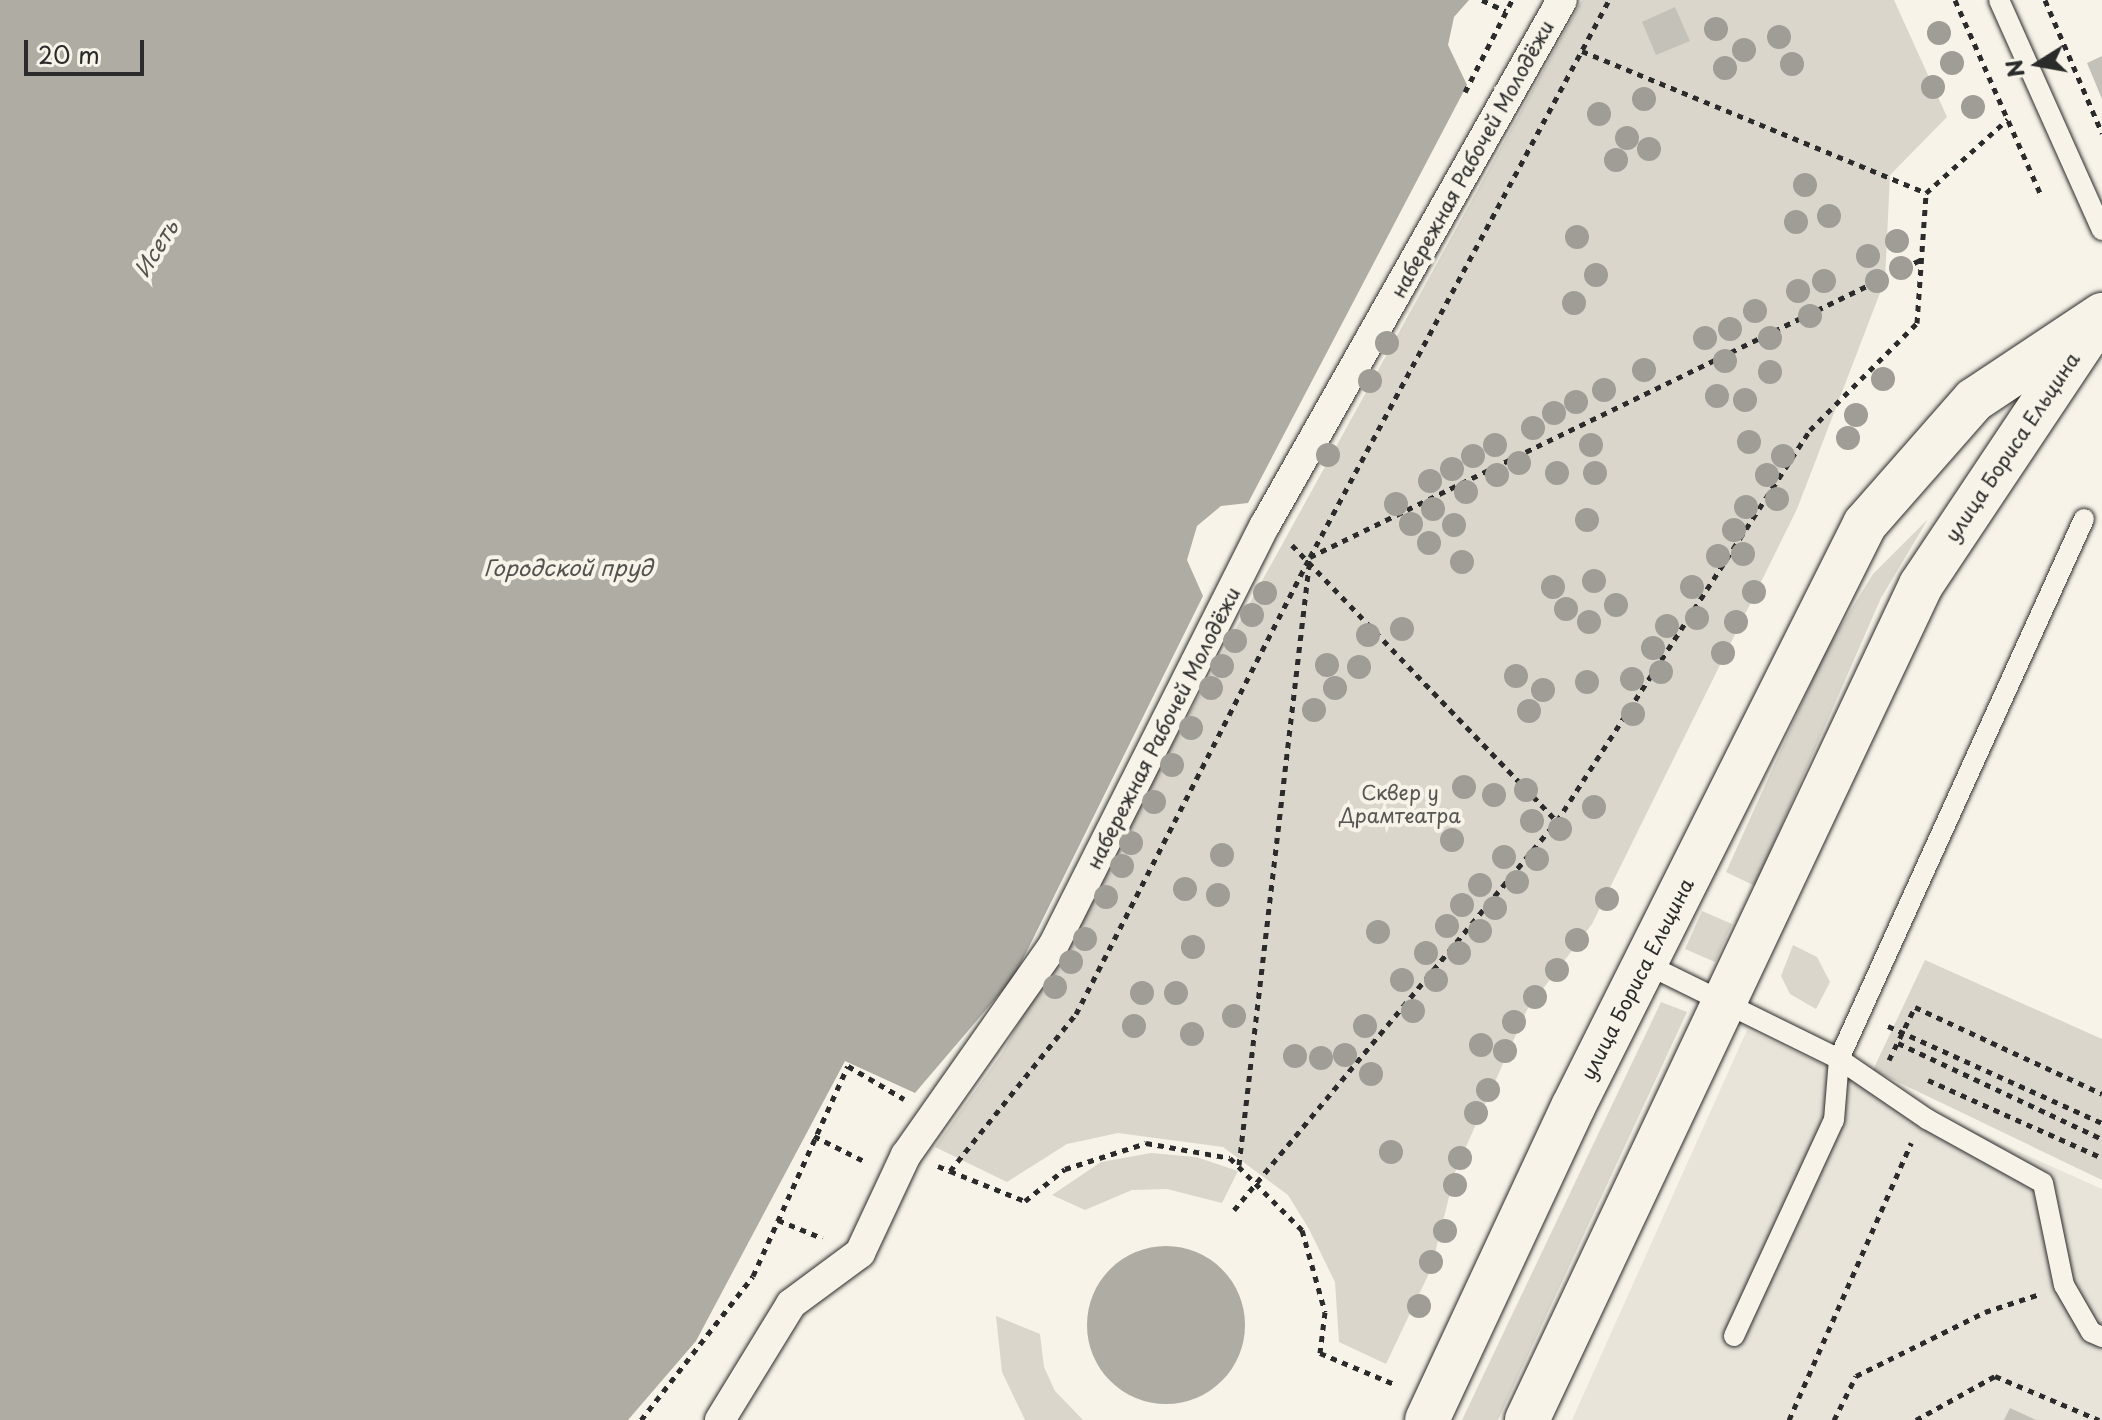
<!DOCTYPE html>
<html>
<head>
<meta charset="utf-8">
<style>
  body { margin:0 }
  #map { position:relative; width:2102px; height:1420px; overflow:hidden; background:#f7f3e8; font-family:"Playpen Sans",sans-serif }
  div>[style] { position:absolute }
  .built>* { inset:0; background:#e8e4da }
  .green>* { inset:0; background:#dad6cc }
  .water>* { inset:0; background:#afaca4 }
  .round { border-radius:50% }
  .building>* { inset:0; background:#c4c1b9 }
  .path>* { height:5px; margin-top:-2.5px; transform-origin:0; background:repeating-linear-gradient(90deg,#2b2b2b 0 6px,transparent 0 12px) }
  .roads { filter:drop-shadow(0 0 2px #2b2b2b) drop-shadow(0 0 2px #2b2b2b) }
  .service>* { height:20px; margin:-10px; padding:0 10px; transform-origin:10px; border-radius:10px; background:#f7f3e8 }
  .pedestrian>* { height:30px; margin:-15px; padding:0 15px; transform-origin:15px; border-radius:15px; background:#f7f3e8 }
  .tertiary>* { height:44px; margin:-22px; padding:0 22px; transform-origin:22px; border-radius:22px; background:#f7f3e8 }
  .trees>* { width:24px; height:24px; margin:-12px; border-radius:50%; background:#9f9d96 }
  span { translate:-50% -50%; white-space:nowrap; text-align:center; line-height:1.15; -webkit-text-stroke:8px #f7f3e8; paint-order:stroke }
  .street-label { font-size:20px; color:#2b2b2b }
  .park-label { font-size:20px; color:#575653 }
  .water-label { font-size:22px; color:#53524f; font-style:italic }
  .north { position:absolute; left:1998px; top:24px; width:80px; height:80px; -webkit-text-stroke:6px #f7f3e8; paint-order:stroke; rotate:259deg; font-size:22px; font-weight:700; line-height:32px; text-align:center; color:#2b2b2b }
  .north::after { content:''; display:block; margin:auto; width:28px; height:36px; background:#2b2b2b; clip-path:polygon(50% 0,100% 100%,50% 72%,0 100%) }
  .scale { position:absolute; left:24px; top:40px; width:120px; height:36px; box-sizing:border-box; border:4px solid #2b2b2b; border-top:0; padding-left:10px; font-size:24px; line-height:28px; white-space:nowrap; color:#2b2b2b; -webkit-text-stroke:6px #f7f3e8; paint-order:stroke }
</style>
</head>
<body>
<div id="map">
  <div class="built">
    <div style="clip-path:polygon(1747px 1030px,2102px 1189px,2102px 1420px,1572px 1420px)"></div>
  </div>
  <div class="green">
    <div style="clip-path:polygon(1582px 0,1894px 0,1947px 117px,1890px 175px,1885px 280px,1797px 509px,1592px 924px,1527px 1010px,1456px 1169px,1431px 1269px,1386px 1364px,1339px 1342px,1335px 1282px,1309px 1229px,1288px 1195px,1223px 1147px,1118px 1133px,1067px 1144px,1007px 1182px,935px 1147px,1002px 1053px)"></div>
    <div style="clip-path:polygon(1928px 519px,1881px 598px,1755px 886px,1726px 872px,1825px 652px,1873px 574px)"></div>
    <div style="clip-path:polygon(1702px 911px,1732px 924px,1715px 962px,1685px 949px)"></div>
    <div style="clip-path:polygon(1793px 945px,1817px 957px,1830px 982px,1816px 1009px,1790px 994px,1781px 976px)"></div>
    <div style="clip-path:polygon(1925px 960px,2102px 1039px,2102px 1180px,1873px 1070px)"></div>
    <div style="clip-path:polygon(1661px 1002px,1687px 1012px,1498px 1420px,1462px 1420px)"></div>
    <div style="clip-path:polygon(1151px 1153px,1196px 1157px,1238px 1171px,1222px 1203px,1167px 1189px,1132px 1190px,1085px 1210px,1052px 1195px,1101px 1162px)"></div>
    <div style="clip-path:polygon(996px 1316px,1040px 1334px,1044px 1367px,1055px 1391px,1083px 1420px,1025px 1420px,1002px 1372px)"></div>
  </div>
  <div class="water">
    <div style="clip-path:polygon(0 0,1469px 0,1454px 17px,1448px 45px,1467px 85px,1248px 503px,1221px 506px,1197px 526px,1187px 560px,1203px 596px,1014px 977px,915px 1093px,845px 1061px,696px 1341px,628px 1420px,0 1420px)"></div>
    <div class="round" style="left:1087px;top:1246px;width:158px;height:158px"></div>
  </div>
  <div class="building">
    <div style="clip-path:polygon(1675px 7px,1690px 41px,1656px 55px,1642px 22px)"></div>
    <div style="clip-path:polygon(2102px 56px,2102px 99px,2087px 63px)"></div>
    <div style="clip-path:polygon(2010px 1408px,2036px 1420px,2004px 1420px)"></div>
  </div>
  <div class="path">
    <div style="left:1482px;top:0;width:26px;rotate:25deg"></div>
    <div style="left:1955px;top:0;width:213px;rotate:66.2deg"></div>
    <div style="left:2045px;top:0;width:145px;rotate:66.8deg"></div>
    <div style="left:1582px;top:51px;width:372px;rotate:22.4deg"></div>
    <div style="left:1465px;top:92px;width:103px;rotate:-62.9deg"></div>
    <div style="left:1292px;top:545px;width:383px;rotate:46.2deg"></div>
    <div style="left:1888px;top:1026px;width:235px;rotate:24.4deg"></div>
    <div style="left:1898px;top:1043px;width:225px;rotate:25.2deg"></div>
    <div style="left:1889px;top:1060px;width:59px;rotate:-63.9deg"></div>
    <div style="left:1915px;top:1007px;width:206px;rotate:24.9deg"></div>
    <div style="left:1928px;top:1080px;width:191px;rotate:24.1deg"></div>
    <div style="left:814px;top:1136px;width:58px;rotate:26.6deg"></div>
    <div style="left:1239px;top:1165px;width:612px;rotate:-83.34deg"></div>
    <div style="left:1310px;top:557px;width:681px;rotate:-25.96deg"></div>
    <div style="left:938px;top:1166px;width:13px;rotate:23deg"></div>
    <div style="left:950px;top:1171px;width:201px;rotate:-51.3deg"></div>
    <div style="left:1076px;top:1014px;width:513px;rotate:-62.89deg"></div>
    <div style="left:1310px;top:557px;width:632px;rotate:-61.77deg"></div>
    <div style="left:950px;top:1171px;width:81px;rotate:21.8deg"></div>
    <div style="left:1025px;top:1201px;width:51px;rotate:-38.7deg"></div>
    <div style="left:1065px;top:1169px;width:85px;rotate:-17.8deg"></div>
    <div style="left:1146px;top:1143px;width:85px;rotate:10.1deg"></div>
    <div style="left:1230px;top:1158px;width:102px;rotate:45deg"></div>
    <div style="left:1302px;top:1230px;width:85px;rotate:74.3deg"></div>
    <div style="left:1325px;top:1312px;width:41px;rotate:97deg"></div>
    <div style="left:1320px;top:1353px;width:80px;rotate:22.7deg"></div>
    <div style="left:1234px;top:1210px;width:506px;rotate:-50.3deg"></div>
    <div style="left:1557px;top:821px;width:466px;rotate:-57.1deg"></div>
    <div style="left:1810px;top:430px;width:151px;rotate:-45deg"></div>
    <div style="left:1917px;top:323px;width:130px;rotate:-86deg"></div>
    <div style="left:1926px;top:193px;width:110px;rotate:-42.1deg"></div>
    <div style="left:778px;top:1220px;width:48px;rotate:22.2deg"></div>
    <div style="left:641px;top:1420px;width:182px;rotate:-52.1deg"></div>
    <div style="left:753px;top:1276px;width:230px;rotate:-65.7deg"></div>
    <div style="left:848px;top:1066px;width:65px;rotate:30.5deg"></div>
    <div style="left:1789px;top:1420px;width:303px;rotate:-66.2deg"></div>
    <div style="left:1834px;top:1420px;width:49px;rotate:-63.4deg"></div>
    <div style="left:1856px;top:1376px;width:144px;rotate:-26.4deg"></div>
    <div style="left:1985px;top:1312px;width:55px;rotate:-18.1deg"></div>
    <div style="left:1916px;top:1420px;width:90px;rotate:-29.1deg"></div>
    <div style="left:1995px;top:1376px;width:113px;rotate:22.9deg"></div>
  </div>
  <div class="roads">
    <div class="service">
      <div style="left:1999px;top:0;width:252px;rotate:65.9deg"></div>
      <div style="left:1644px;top:963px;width:217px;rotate:26.2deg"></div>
      <div style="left:1839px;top:1059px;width:107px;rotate:34.3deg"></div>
      <div style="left:1927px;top:1119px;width:132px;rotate:28.9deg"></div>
      <div style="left:2043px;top:1183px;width:104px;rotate:78.4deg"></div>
      <div style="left:2064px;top:1285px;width:54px;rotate:60.1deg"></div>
      <div style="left:2091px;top:1332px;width:12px;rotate:24deg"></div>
      <div style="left:1734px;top:1336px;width:238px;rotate:-65.2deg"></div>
      <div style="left:1834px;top:1120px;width:61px;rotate:-85.3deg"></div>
      <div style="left:1839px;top:1059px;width:593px;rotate:-65.6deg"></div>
    </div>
    <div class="pedestrian">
      <div style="left:720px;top:1420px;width:136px;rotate:-58.5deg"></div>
      <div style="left:791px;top:1304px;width:86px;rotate:-36.5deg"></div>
      <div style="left:860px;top:1253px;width:108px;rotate:-64.9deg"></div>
      <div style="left:906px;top:1155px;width:256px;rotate:-54.9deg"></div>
      <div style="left:1053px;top:946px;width:471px;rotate:-63.3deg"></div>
      <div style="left:1265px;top:525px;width:603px;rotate:-60.5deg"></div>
    </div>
    <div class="tertiary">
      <div style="left:1427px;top:1420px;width:345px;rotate:-65deg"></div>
      <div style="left:1573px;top:1107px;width:652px;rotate:-63.4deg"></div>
      <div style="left:1865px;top:524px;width:165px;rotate:-48.7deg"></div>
      <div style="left:1974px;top:400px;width:154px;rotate:-33.6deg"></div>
      <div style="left:1527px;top:1420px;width:923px;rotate:-64.74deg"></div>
      <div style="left:1921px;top:585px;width:301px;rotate:-56.3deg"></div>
    </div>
  </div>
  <div class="trees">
    <div style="left:1716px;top:29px"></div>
    <div style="left:1939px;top:33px"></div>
    <div style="left:1779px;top:37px"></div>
    <div style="left:1744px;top:50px"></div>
    <div style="left:1952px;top:63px"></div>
    <div style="left:1792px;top:64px"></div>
    <div style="left:1725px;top:68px"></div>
    <div style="left:1933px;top:87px"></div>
    <div style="left:1644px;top:99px"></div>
    <div style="left:1973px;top:107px"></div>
    <div style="left:1599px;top:114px"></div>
    <div style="left:1627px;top:138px"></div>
    <div style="left:1649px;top:149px"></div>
    <div style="left:1616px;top:160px"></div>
    <div style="left:1805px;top:185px"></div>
    <div style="left:1829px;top:216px"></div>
    <div style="left:1796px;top:222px"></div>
    <div style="left:1577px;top:237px"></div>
    <div style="left:1897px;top:241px"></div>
    <div style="left:1868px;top:256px"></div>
    <div style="left:1901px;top:268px"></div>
    <div style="left:1596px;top:275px"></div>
    <div style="left:1824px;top:281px"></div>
    <div style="left:1877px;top:281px"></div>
    <div style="left:1798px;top:291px"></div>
    <div style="left:1574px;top:303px"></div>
    <div style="left:1755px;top:311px"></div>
    <div style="left:1810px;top:316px"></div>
    <div style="left:1730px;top:329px"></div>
    <div style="left:1705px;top:338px"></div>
    <div style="left:1770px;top:338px"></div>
    <div style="left:1387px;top:343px"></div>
    <div style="left:1725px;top:361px"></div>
    <div style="left:1644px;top:370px"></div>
    <div style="left:1770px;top:372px"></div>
    <div style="left:1883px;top:379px"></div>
    <div style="left:1370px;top:381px"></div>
    <div style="left:1604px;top:390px"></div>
    <div style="left:1717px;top:396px"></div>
    <div style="left:1745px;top:400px"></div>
    <div style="left:1576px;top:402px"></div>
    <div style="left:1554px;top:413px"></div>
    <div style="left:1856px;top:415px"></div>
    <div style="left:1533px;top:428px"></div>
    <div style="left:1848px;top:438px"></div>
    <div style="left:1749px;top:442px"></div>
    <div style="left:1495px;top:445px"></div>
    <div style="left:1591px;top:445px"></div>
    <div style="left:1328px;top:455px"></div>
    <div style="left:1473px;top:456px"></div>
    <div style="left:1783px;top:456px"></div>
    <div style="left:1519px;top:463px"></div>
    <div style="left:1452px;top:469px"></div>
    <div style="left:1557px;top:473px"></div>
    <div style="left:1595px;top:473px"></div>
    <div style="left:1497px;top:475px"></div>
    <div style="left:1767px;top:475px"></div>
    <div style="left:1430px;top:481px"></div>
    <div style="left:1466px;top:492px"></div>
    <div style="left:1777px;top:499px"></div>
    <div style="left:1396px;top:504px"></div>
    <div style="left:1746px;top:507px"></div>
    <div style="left:1433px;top:509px"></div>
    <div style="left:1587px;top:520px"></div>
    <div style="left:1411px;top:524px"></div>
    <div style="left:1454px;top:525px"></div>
    <div style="left:1734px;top:530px"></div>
    <div style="left:1429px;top:543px"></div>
    <div style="left:1743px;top:554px"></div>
    <div style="left:1718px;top:556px"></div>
    <div style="left:1462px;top:562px"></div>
    <div style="left:1594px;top:581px"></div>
    <div style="left:1553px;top:587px"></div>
    <div style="left:1692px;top:587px"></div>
    <div style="left:1754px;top:592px"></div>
    <div style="left:1265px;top:593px"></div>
    <div style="left:1616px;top:605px"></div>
    <div style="left:1566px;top:609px"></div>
    <div style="left:1252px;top:615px"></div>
    <div style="left:1697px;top:618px"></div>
    <div style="left:1589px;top:622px"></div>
    <div style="left:1736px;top:622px"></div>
    <div style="left:1667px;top:626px"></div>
    <div style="left:1402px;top:629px"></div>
    <div style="left:1368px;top:635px"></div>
    <div style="left:1235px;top:641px"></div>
    <div style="left:1653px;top:648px"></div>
    <div style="left:1723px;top:653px"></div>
    <div style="left:1327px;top:665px"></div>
    <div style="left:1222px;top:666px"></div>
    <div style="left:1359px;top:667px"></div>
    <div style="left:1661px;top:672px"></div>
    <div style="left:1516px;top:676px"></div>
    <div style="left:1632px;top:679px"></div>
    <div style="left:1587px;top:682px"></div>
    <div style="left:1211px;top:688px"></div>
    <div style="left:1335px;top:688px"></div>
    <div style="left:1543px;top:690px"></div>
    <div style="left:1314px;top:710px"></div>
    <div style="left:1529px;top:711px"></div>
    <div style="left:1633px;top:714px"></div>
    <div style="left:1191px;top:728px"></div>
    <div style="left:1172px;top:765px"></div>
    <div style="left:1464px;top:787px"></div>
    <div style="left:1526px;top:790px"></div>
    <div style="left:1494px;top:795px"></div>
    <div style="left:1154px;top:802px"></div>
    <div style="left:1594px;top:807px"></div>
    <div style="left:1532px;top:821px"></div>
    <div style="left:1560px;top:829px"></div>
    <div style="left:1452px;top:840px"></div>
    <div style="left:1131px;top:843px"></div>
    <div style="left:1222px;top:855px"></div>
    <div style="left:1504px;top:857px"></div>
    <div style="left:1537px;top:859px"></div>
    <div style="left:1122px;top:866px"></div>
    <div style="left:1517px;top:882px"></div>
    <div style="left:1480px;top:885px"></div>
    <div style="left:1185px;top:889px"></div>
    <div style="left:1218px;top:895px"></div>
    <div style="left:1106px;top:897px"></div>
    <div style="left:1607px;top:899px"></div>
    <div style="left:1462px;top:905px"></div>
    <div style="left:1495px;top:908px"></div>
    <div style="left:1447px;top:926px"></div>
    <div style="left:1480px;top:931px"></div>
    <div style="left:1378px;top:932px"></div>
    <div style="left:1085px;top:939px"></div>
    <div style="left:1577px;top:940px"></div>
    <div style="left:1193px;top:947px"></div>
    <div style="left:1426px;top:953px"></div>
    <div style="left:1459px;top:953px"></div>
    <div style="left:1071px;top:962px"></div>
    <div style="left:1557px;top:970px"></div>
    <div style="left:1402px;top:980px"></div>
    <div style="left:1436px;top:980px"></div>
    <div style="left:1055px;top:987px"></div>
    <div style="left:1142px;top:993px"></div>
    <div style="left:1176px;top:993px"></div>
    <div style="left:1535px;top:997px"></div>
    <div style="left:1413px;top:1011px"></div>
    <div style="left:1234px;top:1016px"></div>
    <div style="left:1514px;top:1022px"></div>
    <div style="left:1134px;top:1026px"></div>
    <div style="left:1365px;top:1026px"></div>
    <div style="left:1192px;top:1034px"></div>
    <div style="left:1481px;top:1045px"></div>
    <div style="left:1505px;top:1051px"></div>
    <div style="left:1345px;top:1055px"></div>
    <div style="left:1295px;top:1056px"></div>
    <div style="left:1321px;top:1058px"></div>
    <div style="left:1371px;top:1074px"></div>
    <div style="left:1488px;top:1090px"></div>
    <div style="left:1476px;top:1113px"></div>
    <div style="left:1391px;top:1152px"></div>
    <div style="left:1460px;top:1158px"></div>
    <div style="left:1455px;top:1185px"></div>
    <div style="left:1445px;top:1231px"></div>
    <div style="left:1431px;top:1262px"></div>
    <div style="left:1419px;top:1306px"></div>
  </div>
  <div class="street-label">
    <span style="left:1472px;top:159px;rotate:-61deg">набережная Рабочей Молодёжи</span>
    <span style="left:2012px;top:447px;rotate:-56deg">улица Бориса Ельцина</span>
    <span style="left:1163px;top:728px;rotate:-63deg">набережная Рабочей Молодёжи</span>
    <span style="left:1637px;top:979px;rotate:-63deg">улица Бориса Ельцина</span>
  </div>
  <div class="park-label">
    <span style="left:1400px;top:804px">Сквер у<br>Драмтеатра</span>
  </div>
  <div class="water-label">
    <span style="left:155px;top:248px;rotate:-58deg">Исеть</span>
    <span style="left:568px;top:567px">Городской пруд</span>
  </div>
  <div class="north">N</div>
  <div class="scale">20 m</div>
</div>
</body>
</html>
